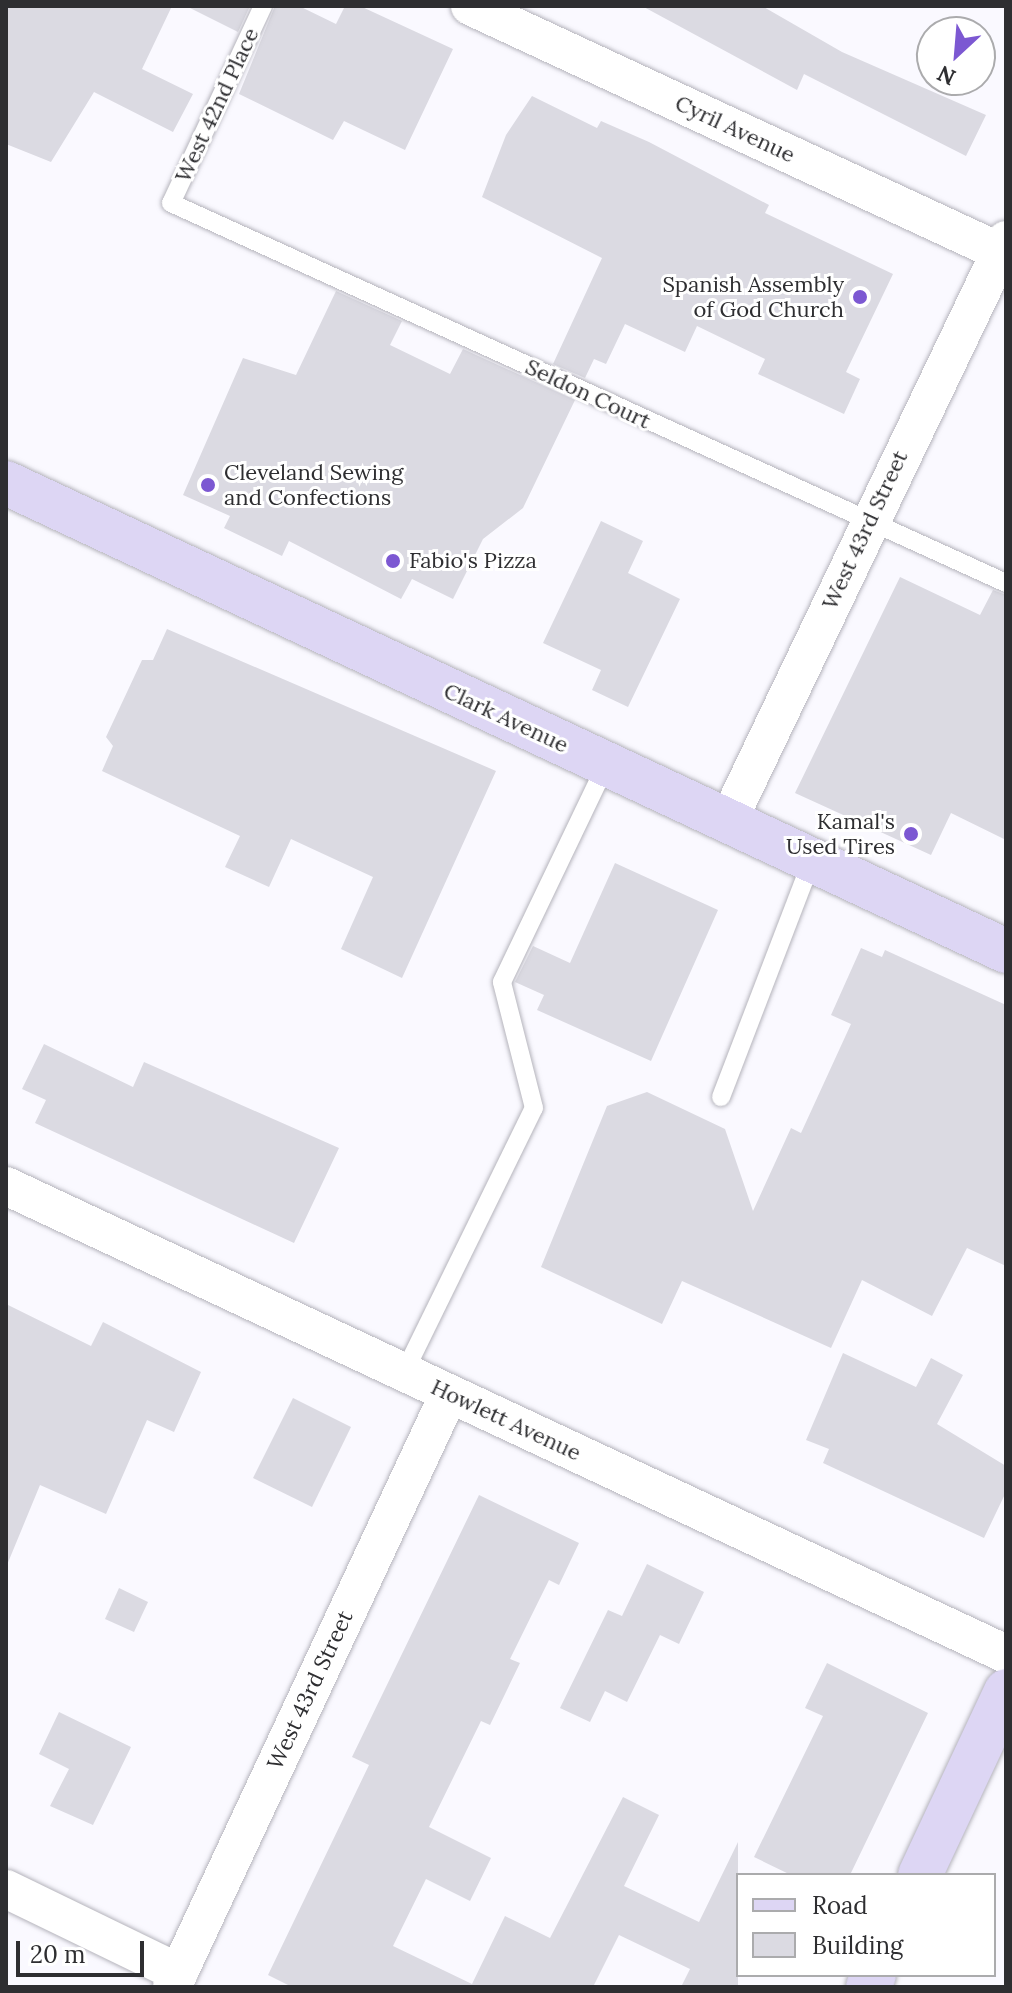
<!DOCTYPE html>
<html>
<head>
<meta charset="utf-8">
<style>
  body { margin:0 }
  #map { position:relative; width:1012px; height:1993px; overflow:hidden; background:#faf9ff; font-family:Lora,serif }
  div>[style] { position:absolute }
  .building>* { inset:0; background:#dbdae2 }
  .roads { filter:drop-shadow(0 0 2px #b5b4bc) drop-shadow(0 0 2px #b5b4bc) }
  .lane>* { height:18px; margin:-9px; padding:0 9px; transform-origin:9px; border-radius:9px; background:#fff }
  .street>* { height:38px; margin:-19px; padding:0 19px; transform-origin:19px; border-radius:19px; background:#fff }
  .secondary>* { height:44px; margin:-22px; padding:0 22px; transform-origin:22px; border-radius:22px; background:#ddd6f4 }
  .dots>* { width:22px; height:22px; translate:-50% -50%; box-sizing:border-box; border:4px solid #fff; border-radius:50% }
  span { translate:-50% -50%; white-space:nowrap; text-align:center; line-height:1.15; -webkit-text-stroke:6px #fff; paint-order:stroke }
  .street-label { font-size:22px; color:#2e2e31 }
  .poi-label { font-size:22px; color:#2e2e31 }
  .right { translate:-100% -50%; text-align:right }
  .left { translate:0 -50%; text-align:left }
  .frame { position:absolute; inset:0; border:8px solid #2e2e31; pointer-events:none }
  .legend { position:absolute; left:736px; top:1873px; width:260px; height:104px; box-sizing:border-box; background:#fff; border:2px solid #ababad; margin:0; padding:10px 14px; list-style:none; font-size:24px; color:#2e2e31 }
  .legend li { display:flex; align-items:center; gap:16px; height:40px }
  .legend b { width:40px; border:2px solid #ababad }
  .north { position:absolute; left:916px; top:16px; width:80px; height:80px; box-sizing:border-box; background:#fff; border:2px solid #ababad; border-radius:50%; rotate:206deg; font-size:22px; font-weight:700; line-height:32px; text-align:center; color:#2e2e31 }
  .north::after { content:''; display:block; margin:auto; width:28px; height:36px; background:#7c58d2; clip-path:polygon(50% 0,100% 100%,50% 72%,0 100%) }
  .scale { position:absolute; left:16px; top:1941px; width:128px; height:36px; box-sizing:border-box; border:4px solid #2e2e31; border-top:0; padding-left:10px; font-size:24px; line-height:28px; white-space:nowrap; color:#2e2e31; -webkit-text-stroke:6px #fff; paint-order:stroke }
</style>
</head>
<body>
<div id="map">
  <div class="building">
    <div style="clip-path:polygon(6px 6px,172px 6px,142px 69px,193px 94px,173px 132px,94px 92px,51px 162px,6px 144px)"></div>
    <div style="clip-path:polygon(186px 6px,250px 6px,238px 32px)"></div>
    <div style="clip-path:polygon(275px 6px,299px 6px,336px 24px,345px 6px,360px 6px,453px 49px,405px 150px,344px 121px,333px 140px,239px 94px)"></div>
    <div style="clip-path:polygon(642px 6px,762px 6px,842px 52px,986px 115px,966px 156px,804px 74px,797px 90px)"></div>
    <div style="clip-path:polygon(532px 96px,597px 128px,601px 121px,649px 142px,769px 205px,765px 213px,893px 274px,846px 372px,860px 379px,844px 414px,758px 374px,765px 359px,697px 326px,685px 352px,625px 324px,606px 364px,594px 359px,585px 378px,553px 364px,602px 258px,482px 197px,506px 135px)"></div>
    <div style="clip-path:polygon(336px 291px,402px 321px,390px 345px,450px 374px,463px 349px,575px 400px,523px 508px,483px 539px,453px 599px,412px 579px,401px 599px,289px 541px,282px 556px,224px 528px,230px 516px,183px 495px,243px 358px,296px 375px)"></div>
    <div style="clip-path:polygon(601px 521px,643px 541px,628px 573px,680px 599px,628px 707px,592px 690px,601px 670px,543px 643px)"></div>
    <div style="clip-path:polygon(900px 577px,980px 615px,993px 590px,1006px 595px,1006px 840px,951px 813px,931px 855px,795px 793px)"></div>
    <div style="clip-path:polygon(167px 629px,496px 771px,402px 978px,341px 949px,373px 877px,291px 839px,269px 887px,225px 867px,240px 836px,102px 771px,113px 746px,106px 737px,142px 660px,153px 660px)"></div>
    <div style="clip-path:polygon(615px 863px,718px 910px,651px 1061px,537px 1010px,544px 995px,515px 982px,533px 946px,570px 963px)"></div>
    <div style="clip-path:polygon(861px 948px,882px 957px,885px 950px,1006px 1005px,1006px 1266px,967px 1248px,932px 1316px,862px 1280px,831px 1348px,682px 1281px,662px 1324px,541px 1267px,607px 1106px,647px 1092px,725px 1129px,753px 1211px,791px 1128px,801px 1133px,851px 1024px,831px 1015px)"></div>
    <div style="clip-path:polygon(44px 1044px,133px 1087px,144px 1062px,339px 1148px,294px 1243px,35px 1123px,46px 1100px,22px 1089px)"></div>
    <div style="clip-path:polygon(6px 1304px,91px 1346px,103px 1322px,201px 1372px,174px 1432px,147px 1420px,106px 1514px,40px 1485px,7px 1565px)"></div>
    <div style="clip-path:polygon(843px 1353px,916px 1387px,931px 1358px,963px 1375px,937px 1424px,1006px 1466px,1006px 1492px,984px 1538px,823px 1463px,829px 1449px,806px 1440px)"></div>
    <div style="clip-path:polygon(293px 1398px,351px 1427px,312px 1507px,253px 1478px)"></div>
    <div style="clip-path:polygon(479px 1495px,579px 1543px,559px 1585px,549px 1580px,510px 1659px,520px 1663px,490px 1725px,481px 1721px,429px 1827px,491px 1858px,470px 1901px,426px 1879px,393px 1946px,472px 1984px,505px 1916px,550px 1938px,623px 1797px,659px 1815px,624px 1886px,699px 1922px,738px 1842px,738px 1987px,681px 1987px,690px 1969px,619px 1935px,593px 1987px,292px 1987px,268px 1975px,369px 1765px,352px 1757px)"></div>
    <div style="clip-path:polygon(647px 1564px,704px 1592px,679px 1644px,660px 1635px,627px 1702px,605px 1691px,590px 1722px,560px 1708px,608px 1610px,622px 1616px)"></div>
    <div style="clip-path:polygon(119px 1588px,148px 1602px,134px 1632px,105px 1619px)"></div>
    <div style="clip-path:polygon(827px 1663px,928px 1713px,850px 1875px,791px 1875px,754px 1857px,823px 1716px,805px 1708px)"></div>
    <div style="clip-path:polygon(59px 1712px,131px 1747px,93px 1825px,50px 1806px,69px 1769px,39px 1754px)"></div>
  </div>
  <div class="roads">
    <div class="lane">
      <div style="left:263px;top:6px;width:217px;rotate:115deg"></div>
      <div style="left:171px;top:203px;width:917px;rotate:24.47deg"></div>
      <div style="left:721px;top:1097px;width:254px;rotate:-69deg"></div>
      <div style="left:404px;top:1373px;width:295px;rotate:-63.9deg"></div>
      <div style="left:534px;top:1108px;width:130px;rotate:-104.3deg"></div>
      <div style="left:502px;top:982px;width:241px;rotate:-64.4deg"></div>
    </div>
    <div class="street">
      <div style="left:470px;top:6px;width:584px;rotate:24.9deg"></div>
      <div style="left:728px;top:821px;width:644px;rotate:-64.43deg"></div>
      <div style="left:6px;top:1186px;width:1104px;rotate:25.08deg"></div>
      <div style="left:6px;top:1889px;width:192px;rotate:25.9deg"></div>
      <div style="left:172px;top:1987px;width:655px;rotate:-64.96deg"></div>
    </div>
    <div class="secondary">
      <div style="left:6px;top:483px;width:1104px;rotate:25.08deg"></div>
      <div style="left:920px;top:1875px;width:203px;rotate:-64.9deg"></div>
      <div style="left:868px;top:1987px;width:13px;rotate:-63deg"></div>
    </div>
  </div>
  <div class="dots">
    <div style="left:860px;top:297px;background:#7c58d2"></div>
    <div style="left:208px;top:485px;background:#7c58d2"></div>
    <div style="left:393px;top:561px;background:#7c58d2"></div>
    <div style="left:911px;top:834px;background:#7c58d2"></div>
  </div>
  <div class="street-label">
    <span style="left:217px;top:105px;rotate:-65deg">West 42nd Place</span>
    <span style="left:735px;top:129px;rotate:25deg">Cyril Avenue</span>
    <span style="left:588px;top:394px;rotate:25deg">Seldon Court</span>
    <span style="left:865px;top:530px;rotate:-65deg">West 43rd Street</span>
    <span style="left:506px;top:718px;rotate:25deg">Clark Avenue</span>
    <span style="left:506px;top:1420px;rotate:25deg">Howlett Avenue</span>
    <span style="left:310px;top:1690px;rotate:-65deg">West 43rd Street</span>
  </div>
  <div class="poi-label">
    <span class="right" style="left:844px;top:297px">Spanish Assembly<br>of God Church</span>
    <span class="left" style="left:224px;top:485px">Cleveland Sewing<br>and Confections</span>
    <span class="left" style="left:409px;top:561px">Fabio's Pizza</span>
    <span class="right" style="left:895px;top:834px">Kamal's<br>Used Tires</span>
  </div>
  <div class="frame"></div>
  <ul class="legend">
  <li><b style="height:10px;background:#ddd6f4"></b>Road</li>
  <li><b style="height:22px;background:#dbdae2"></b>Building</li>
  </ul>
  <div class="north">N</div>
  <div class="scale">20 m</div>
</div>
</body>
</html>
